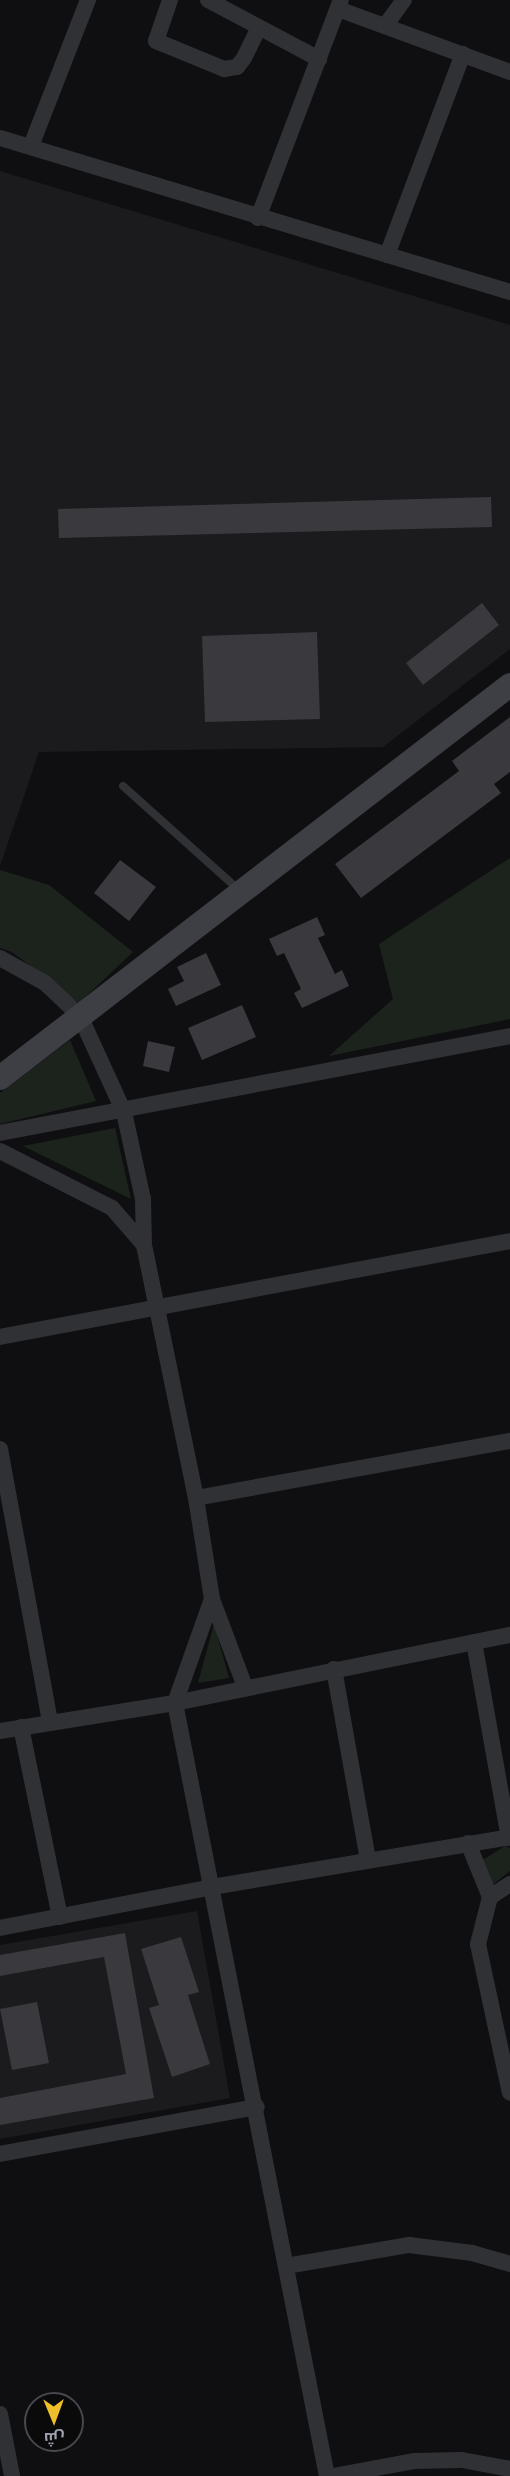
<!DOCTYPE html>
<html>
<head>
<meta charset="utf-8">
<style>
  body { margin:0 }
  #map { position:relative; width:510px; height:2476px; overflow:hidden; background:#0f0f11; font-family:"Nunito Sans",Cairo,sans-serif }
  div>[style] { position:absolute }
  .built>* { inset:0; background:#1b1b1d }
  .green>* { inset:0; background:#1c231d }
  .building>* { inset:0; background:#39393e }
  .lane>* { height:8px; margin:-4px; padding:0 4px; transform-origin:4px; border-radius:4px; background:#303135 }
  .street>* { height:16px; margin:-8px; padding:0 8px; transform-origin:8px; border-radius:8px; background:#303135 }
  .secondary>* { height:24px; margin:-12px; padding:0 12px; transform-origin:12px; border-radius:12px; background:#3e3f45 }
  span { translate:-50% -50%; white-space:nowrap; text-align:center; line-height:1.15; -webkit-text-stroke:4.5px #0a0a0b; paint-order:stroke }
  .north { position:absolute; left:24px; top:2392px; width:60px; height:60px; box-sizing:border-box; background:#0a0a0b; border:2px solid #46484d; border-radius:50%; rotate:179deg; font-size:16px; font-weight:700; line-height:24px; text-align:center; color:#a0a4b1 }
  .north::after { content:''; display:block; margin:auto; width:21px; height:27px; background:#eebf2a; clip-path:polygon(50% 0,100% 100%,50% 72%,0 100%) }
</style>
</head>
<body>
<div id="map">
  <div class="built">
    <div style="clip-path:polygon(0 171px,510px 325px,510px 649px,383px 747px,39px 752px,0 866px)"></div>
    <div style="clip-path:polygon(197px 1911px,230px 2098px,0 2139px,0 1945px)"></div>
  </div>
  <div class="green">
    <div style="clip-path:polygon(510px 858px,510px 1019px,329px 1056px,393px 999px,379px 944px)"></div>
    <div style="clip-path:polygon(0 870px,49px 885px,133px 952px,79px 1003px,12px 952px,0 948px)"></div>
    <div style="clip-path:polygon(70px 1040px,96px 1101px,0 1124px,0 1093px)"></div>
    <div style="clip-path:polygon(115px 1128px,131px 1199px,23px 1146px)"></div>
    <div style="clip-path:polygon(214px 1624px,229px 1678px,198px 1683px)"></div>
    <div style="clip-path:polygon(505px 1846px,510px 1848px,510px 1871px,492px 1885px,481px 1861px)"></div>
  </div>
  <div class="building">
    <div style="clip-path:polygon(491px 497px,492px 527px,59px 538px,58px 509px)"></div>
    <div style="clip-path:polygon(482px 603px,499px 625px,423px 685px,406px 663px)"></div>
    <div style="clip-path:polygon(317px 632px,320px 719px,205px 722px,202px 636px)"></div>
    <div style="clip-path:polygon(510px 717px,510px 772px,494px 784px,501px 793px,361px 898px,335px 864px,459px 771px,452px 761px)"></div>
    <div style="clip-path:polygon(120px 860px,156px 887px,129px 921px,94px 893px)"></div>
    <div style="clip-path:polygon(317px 917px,325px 935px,318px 938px,335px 974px,342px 970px,349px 986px,302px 1008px,294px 993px,301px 989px,284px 953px,277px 956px,269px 939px)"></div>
    <div style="clip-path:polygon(206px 953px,221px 985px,176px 1006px,168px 989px,184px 981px,177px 967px)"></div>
    <div style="clip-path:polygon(242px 1005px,256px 1037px,202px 1060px,188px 1028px)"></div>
    <div style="clip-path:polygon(148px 1041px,175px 1047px,169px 1072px,143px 1066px)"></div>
    <div style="clip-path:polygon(125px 1933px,154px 2098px,0 2125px,0 2098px,126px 2074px,104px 1957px,0 1976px,0 1955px)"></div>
    <div style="clip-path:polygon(181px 1937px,199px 1992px,188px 1995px,210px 2064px,172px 2077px,149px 2008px,159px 2005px,141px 1949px)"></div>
    <div style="clip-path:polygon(37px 2002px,49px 2063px,12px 2070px,0 2009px)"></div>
  </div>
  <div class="lane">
    <div style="left:123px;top:786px;width:157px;rotate:41.9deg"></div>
  </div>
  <div class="street">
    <div style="left:170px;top:0;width:43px;rotate:108.9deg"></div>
    <div style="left:156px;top:41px;width:74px;rotate:22.4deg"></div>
    <div style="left:224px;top:69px;width:13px;rotate:-9deg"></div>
    <div style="left:237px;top:67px;width:11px;rotate:-52deg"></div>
    <div style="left:244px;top:58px;width:34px;rotate:-64deg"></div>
    <div style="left:208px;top:0;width:126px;rotate:28deg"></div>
    <div style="left:338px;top:9px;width:183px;rotate:20.1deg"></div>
    <div style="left:385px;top:26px;width:32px;rotate:-54deg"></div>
    <div style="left:0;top:138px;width:533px;rotate:16.8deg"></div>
    <div style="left:31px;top:146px;width:157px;rotate:-68.7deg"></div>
    <div style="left:258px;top:218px;width:233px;rotate:-69.2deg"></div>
    <div style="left:387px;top:255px;width:215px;rotate:-69.3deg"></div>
    <div style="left:0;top:958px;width:51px;rotate:29.1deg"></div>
    <div style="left:45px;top:983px;width:48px;rotate:43.3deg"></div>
    <div style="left:80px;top:1016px;width:106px;rotate:65.4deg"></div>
    <div style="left:124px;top:1112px;width:89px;rotate:77.7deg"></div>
    <div style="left:143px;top:1199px;width:46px;rotate:88.8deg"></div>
    <div style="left:144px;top:1245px;width:258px;rotate:78.4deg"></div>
    <div style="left:196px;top:1498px;width:102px;rotate:81deg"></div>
    <div style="left:212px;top:1599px;width:94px;rotate:69.4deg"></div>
    <div style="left:0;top:1133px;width:519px;rotate:-10.77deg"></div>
    <div style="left:0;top:1151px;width:126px;rotate:27deg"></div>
    <div style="left:112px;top:1208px;width:49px;rotate:49.1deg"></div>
    <div style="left:0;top:1337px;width:519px;rotate:-10.66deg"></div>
    <div style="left:0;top:1449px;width:277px;rotate:79.6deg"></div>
    <div style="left:196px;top:1498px;width:319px;rotate:-10.3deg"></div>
    <div style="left:212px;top:1599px;width:110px;rotate:109.6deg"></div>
    <div style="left:175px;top:1703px;width:788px;rotate:78.88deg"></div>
    <div style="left:474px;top:1642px;width:199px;rotate:79.9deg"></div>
    <div style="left:334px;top:1669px;width:194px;rotate:79.9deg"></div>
    <div style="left:21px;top:1727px;width:194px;rotate:78.4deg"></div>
    <div style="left:0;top:1731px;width:177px;rotate:-9.1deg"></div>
    <div style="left:175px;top:1703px;width:342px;rotate:-11.5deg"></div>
    <div style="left:468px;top:1843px;width:58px;rotate:67.8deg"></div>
    <div style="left:490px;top:1897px;width:49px;rotate:104.3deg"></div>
    <div style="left:478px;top:1944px;width:152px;rotate:77.9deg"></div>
    <div style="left:490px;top:1897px;width:24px;rotate:-33deg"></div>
    <div style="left:0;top:1928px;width:216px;rotate:-10.9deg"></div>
    <div style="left:212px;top:1887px;width:302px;rotate:-9.5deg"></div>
    <div style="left:0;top:2154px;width:261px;rotate:-10.4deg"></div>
    <div style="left:286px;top:2266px;width:125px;rotate:-9.7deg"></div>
    <div style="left:409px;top:2245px;width:64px;rotate:7.2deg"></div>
    <div style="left:472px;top:2253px;width:40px;rotate:16deg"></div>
    <div style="left:0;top:2414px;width:63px;rotate:79deg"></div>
    <div style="left:333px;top:2476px;width:82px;rotate:-10.5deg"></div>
    <div style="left:414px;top:2461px;width:48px;rotate:-1.2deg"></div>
    <div style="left:462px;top:2460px;width:49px;rotate:10.6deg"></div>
  </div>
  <div class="secondary">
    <div style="left:0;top:1078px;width:644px;rotate:-37.62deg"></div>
  </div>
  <div class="north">ش</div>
</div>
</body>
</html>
